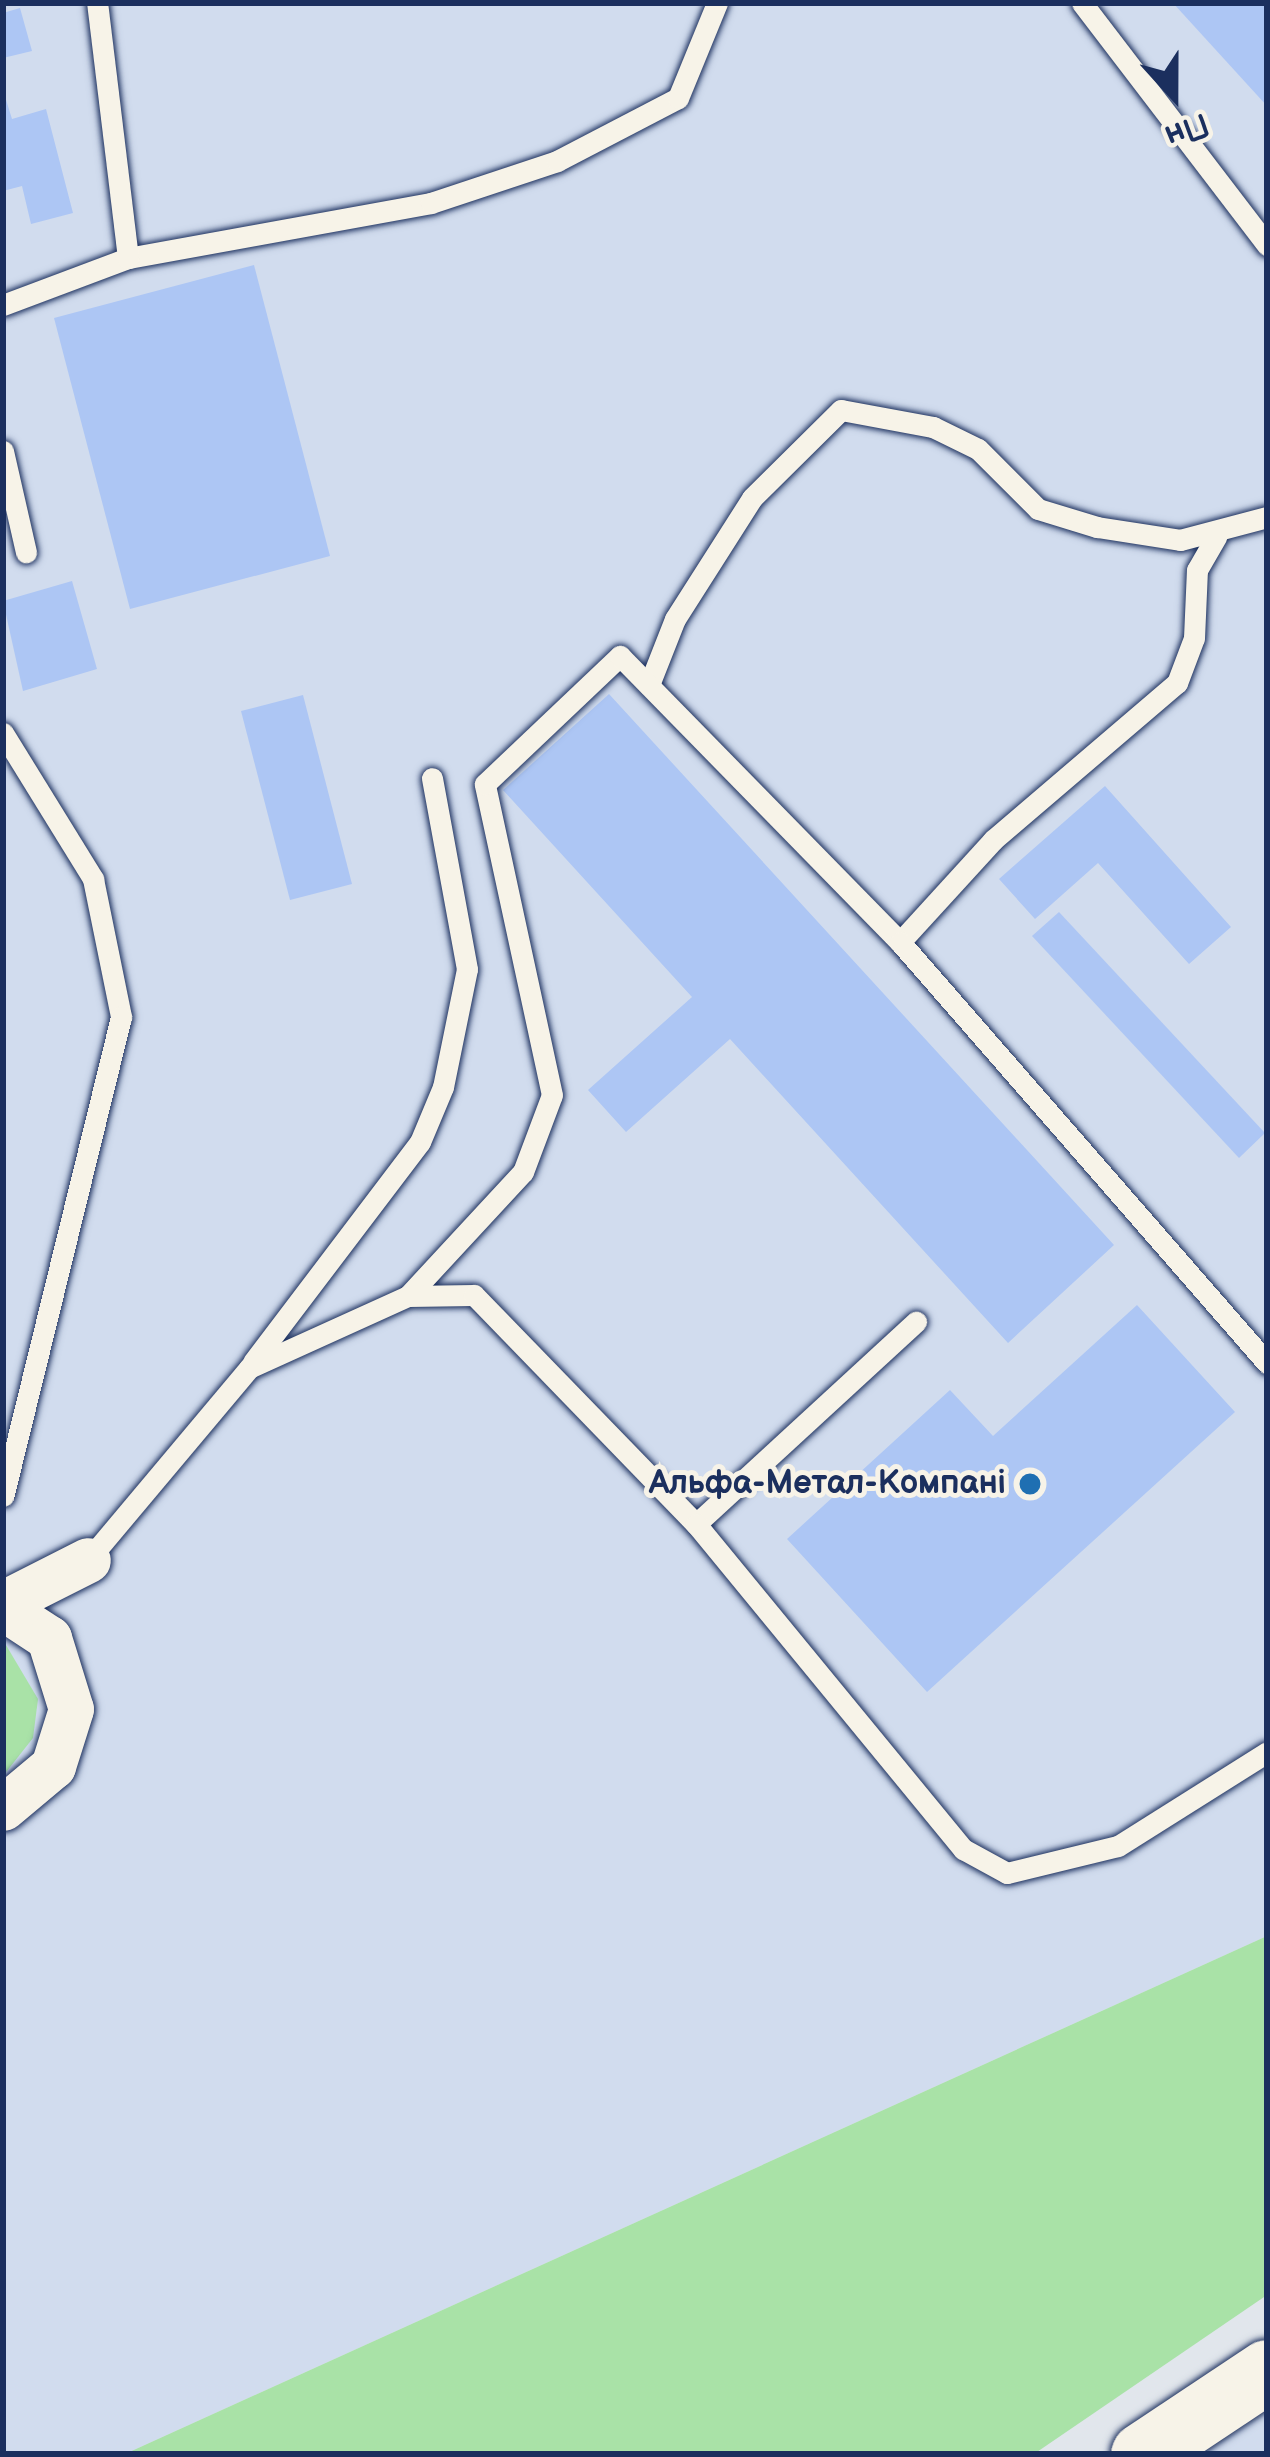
<!DOCTYPE html>
<html>
<head>
<meta charset="utf-8">
<style>
  body { margin:0 }
  #map { position:relative; width:1270px; height:2457px; overflow:hidden; background:#e1e6ec; font-family:"Balsamiq Sans",sans-serif }
  div>[style] { position:absolute }
  .built>* { inset:0; background:#d1dcee }
  .green>* { inset:0; background:#a9e2a7 }
  .building>* { inset:0; background:#adc6f4 }
  .roads { filter:drop-shadow(0 0 3px #1b2f5e) drop-shadow(0 0 3px #1b2f5e) }
  .service>* { height:21px; margin:-10.5px; padding:0 10.5px; transform-origin:10.5px; border-radius:10.5px; background:#f7f3e8 }
  .minor>* { height:45px; margin:-22.5px; padding:0 22.5px; transform-origin:22.5px; border-radius:22.5px; background:#f7f3e8 }
  .secondary>* { height:63px; margin:-31.5px; padding:0 31.5px; transform-origin:31.5px; border-radius:31.5px; background:#f7f3e8 }
  .dots>* { width:33px; height:33px; translate:-50% -50%; box-sizing:border-box; border:6px solid #f7f3e8; border-radius:50% }
  span { translate:-50% -50%; white-space:nowrap; text-align:center; line-height:1.15; -webkit-text-stroke:10px #f7f3e8; paint-order:stroke }
  .poi-label { font-size:33px; color:#1b2f5e; font-weight:700 }
  .right { translate:-100% -50%; text-align:right }
  .frame { position:absolute; inset:0; border:6px solid #1b2f5e; pointer-events:none }
  .north { position:absolute; left:1114px; top:36px; width:120px; height:120px; -webkit-text-stroke:9px #f7f3e8; paint-order:stroke; rotate:159deg; font-size:33px; font-weight:700; line-height:48px; text-align:center; color:#1b2f5e }
  .north::after { content:''; display:block; margin:auto; width:42px; height:54px; background:#1b2f5e; clip-path:polygon(50% 0,100% 100%,50% 72%,0 100%) }
</style>
</head>
<body>
<div id="map">
  <div class="built">
    <div style="clip-path:polygon(3px 3px,1267px 3px,1267px 1936px,125px 2454px,3px 2454px)"></div>
    <div style="clip-path:polygon(1267px 2412px,1267px 2454px,1203px 2454px)"></div>
  </div>
  <div class="green">
    <div style="clip-path:polygon(3px 1640px,38px 1699px,33px 1738px,3px 1776px)"></div>
    <div style="clip-path:polygon(1267px 1936px,1267px 2295px,1034px 2454px,125px 2454px)"></div>
  </div>
  <div class="building">
    <div style="clip-path:polygon(1173px 3px,1267px 3px,1267px 106px)"></div>
    <div style="clip-path:polygon(20px 8px,32px 51px,3px 58px,3px 13px)"></div>
    <div style="clip-path:polygon(3px 90px,12px 119px,46px 109px,73px 213px,31px 224px,22px 186px,3px 191px)"></div>
    <div style="clip-path:polygon(254px 265px,330px 556px,130px 609px,54px 318px)"></div>
    <div style="clip-path:polygon(72px 581px,97px 669px,23px 691px,3px 601px)"></div>
    <div style="clip-path:polygon(609px 694px,1114px 1245px,1008px 1343px,730px 1039px,626px 1132px,588px 1090px,692px 997px,503px 790px)"></div>
    <div style="clip-path:polygon(303px 695px,352px 884px,290px 900px,241px 711px)"></div>
    <div style="clip-path:polygon(1105px 786px,1231px 927px,1189px 964px,1098px 863px,1035px 919px,999px 879px)"></div>
    <div style="clip-path:polygon(1059px 912px,1265px 1133px,1239px 1158px,1032px 936px)"></div>
    <div style="clip-path:polygon(1137px 1305px,1235px 1412px,927px 1692px,787px 1539px,950px 1390px,993px 1436px)"></div>
  </div>
  <div class="roads">
    <div class="service">
      <div style="left:1082px;top:3px;width:305px;rotate:52.6deg"></div>
      <div style="left:128px;top:258px;width:308px;rotate:-10.3deg"></div>
      <div style="left:431px;top:203px;width:133px;rotate:-18.4deg"></div>
      <div style="left:557px;top:161px;width:136px;rotate:-27.5deg"></div>
      <div style="left:678px;top:98px;width:103px;rotate:-67.7deg"></div>
      <div style="left:3px;top:305px;width:134px;rotate:-20.6deg"></div>
      <div style="left:128px;top:258px;width:257px;rotate:-96.9deg"></div>
      <div style="left:3px;top:451px;width:104px;rotate:77.2deg"></div>
      <div style="left:649px;top:685px;width:71px;rotate:-68.5deg"></div>
      <div style="left:675px;top:619px;width:143px;rotate:-57.5deg"></div>
      <div style="left:752px;top:498px;width:125px;rotate:-44.7deg"></div>
      <div style="left:841px;top:410px;width:94px;rotate:10.5deg"></div>
      <div style="left:933px;top:427px;width:50px;rotate:26.1deg"></div>
      <div style="left:978px;top:449px;width:85px;rotate:45deg"></div>
      <div style="left:1038px;top:509px;width:62px;rotate:17deg"></div>
      <div style="left:1097px;top:527px;width:84px;rotate:8.9deg"></div>
      <div style="left:1180px;top:540px;width:90px;rotate:-14.8deg"></div>
      <div style="left:3px;top:733px;width:172px;rotate:58.3deg"></div>
      <div style="left:93px;top:879px;width:141px;rotate:78.5deg"></div>
      <div style="left:121px;top:1017px;width:493px;rotate:103.8deg"></div>
      <div style="left:900px;top:942px;width:138px;rotate:-47.6deg"></div>
      <div style="left:993px;top:840px;width:242px;rotate:-40.5deg"></div>
      <div style="left:1177px;top:683px;width:48px;rotate:-69.3deg"></div>
      <div style="left:1194px;top:638px;width:68px;rotate:-87.5deg"></div>
      <div style="left:1197px;top:570px;width:39px;rotate:-60deg"></div>
      <div style="left:408px;top:1296px;width:169px;rotate:-47.2deg"></div>
      <div style="left:523px;top:1172px;width:82px;rotate:-69.4deg"></div>
      <div style="left:552px;top:1095px;width:318px;rotate:-102.2deg"></div>
      <div style="left:485px;top:784px;width:186px;rotate:-43.5deg"></div>
      <div style="left:620px;top:656px;width:400px;rotate:45.6deg"></div>
      <div style="left:900px;top:942px;width:559px;rotate:48.92deg"></div>
      <div style="left:253px;top:1362px;width:276px;rotate:-52.8deg"></div>
      <div style="left:420px;top:1142px;width:60px;rotate:-67.3deg"></div>
      <div style="left:443px;top:1087px;width:120px;rotate:-78.5deg"></div>
      <div style="left:467px;top:969px;width:194px;rotate:-100.4deg"></div>
      <div style="left:696px;top:1524px;width:299px;rotate:-42.6deg"></div>
      <div style="left:88px;top:1560px;width:251px;rotate:-50deg"></div>
      <div style="left:249px;top:1368px;width:175px;rotate:-24.4deg"></div>
      <div style="left:408px;top:1296px;width:66px;rotate:-0.9deg"></div>
      <div style="left:474px;top:1295px;width:319px;rotate:45.9deg"></div>
      <div style="left:696px;top:1524px;width:421px;rotate:50.6deg"></div>
      <div style="left:963px;top:1849px;width:50px;rotate:28.6deg"></div>
      <div style="left:1007px;top:1873px;width:114px;rotate:-13.7deg"></div>
      <div style="left:1118px;top:1846px;width:176px;rotate:-32.2deg"></div>
    </div>
    <div class="minor">
      <div style="left:3px;top:1603px;width:95px;rotate:-26.8deg"></div>
      <div style="left:3px;top:1608px;width:55px;rotate:33.1deg"></div>
      <div style="left:49px;top:1638px;width:74px;rotate:72.8deg"></div>
      <div style="left:71px;top:1709px;width:60px;rotate:107.5deg"></div>
      <div style="left:53px;top:1766px;width:65px;rotate:140deg"></div>
    </div>
    <div class="secondary">
      <div style="left:1142px;top:2454px;width:150px;rotate:-33.6deg"></div>
    </div>
  </div>
  <div class="dots">
    <div style="left:1030px;top:1484px;background:#1f6fb2"></div>
  </div>
  <div class="poi-label">
    <span class="right" style="left:1006px;top:1484px">Альфа-Метал-Компані</span>
  </div>
  <div class="frame"></div>
  <div class="north">Пн</div>
</div>
</body>
</html>
